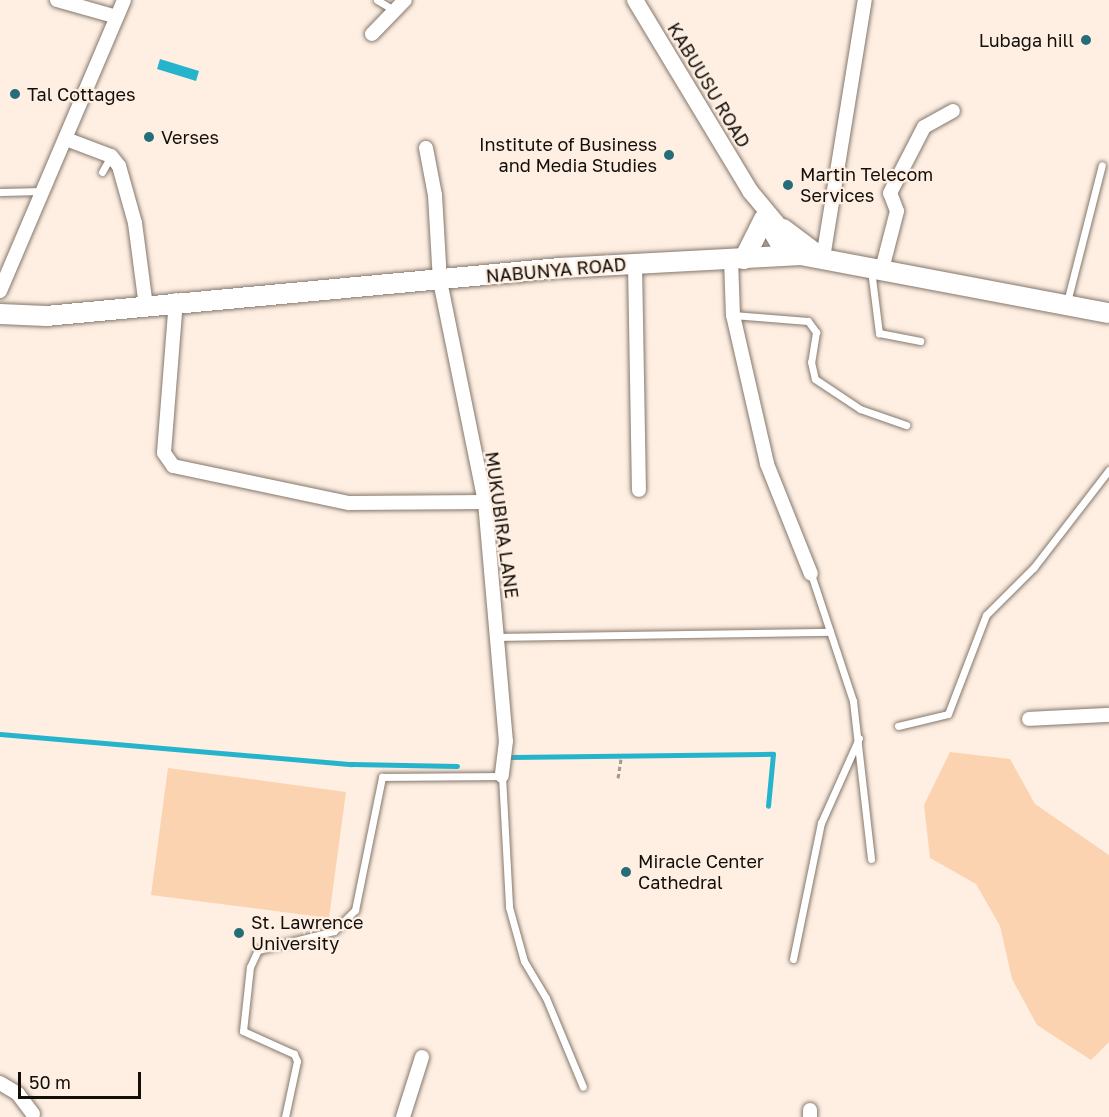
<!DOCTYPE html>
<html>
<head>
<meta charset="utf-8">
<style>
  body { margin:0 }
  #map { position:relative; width:1109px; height:1117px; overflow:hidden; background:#feefe2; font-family:"Golos Text",sans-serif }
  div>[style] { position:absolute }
  .green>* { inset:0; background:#fcd3b1 }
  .water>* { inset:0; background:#26b4cc }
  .stream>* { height:5px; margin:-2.5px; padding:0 2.5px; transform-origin:2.5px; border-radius:2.5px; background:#26b4cc }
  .path>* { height:3px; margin-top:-1.5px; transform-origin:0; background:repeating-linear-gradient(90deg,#a49990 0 4.5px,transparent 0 7.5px) }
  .roads { filter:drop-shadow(0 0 2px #84776c) drop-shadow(0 0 2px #84776c) }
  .service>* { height:7px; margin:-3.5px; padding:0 3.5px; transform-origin:3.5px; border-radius:3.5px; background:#fff }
  .minor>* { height:14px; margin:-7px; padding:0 7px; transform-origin:7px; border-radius:7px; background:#fff }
  .tertiary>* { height:16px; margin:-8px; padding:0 8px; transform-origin:8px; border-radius:8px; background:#fff }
  .secondary>* { height:20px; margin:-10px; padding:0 10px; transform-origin:10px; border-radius:10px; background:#fff }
  .dots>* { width:16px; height:16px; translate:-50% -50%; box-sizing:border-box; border:3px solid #feefe2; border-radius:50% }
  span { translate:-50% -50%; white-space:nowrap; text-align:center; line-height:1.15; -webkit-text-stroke:4.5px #feefe2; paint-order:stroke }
  .poi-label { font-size:18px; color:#120e0a }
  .right { translate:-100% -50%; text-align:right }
  .left { translate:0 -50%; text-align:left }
  .street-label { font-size:18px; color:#120e0a }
  .scale { position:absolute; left:18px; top:1072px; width:123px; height:27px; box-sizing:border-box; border:3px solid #120e0a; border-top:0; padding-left:8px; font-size:18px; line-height:21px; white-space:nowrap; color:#120e0a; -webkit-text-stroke:4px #feefe2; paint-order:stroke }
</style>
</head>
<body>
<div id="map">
  <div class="green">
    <div style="clip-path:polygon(950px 752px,1010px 759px,1035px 804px,1109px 855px,1109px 1042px,1091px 1060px,1037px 1025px,1012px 979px,1000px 926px,976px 884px,930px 858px,924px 805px)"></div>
    <div style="clip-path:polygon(168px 768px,346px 792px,329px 918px,151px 895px)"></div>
  </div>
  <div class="water">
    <div style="clip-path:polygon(160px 59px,199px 71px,196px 81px,157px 69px)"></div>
  </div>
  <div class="stream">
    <div style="left:0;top:734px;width:353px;rotate:4.9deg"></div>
    <div style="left:352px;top:764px;width:105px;rotate:1.1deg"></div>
    <div style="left:511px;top:757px;width:262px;rotate:-0.7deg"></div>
    <div style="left:773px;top:754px;width:52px;rotate:95.5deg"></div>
  </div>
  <div class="path">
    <div style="left:618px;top:778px;width:19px;rotate:-81deg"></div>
  </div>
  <div class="roads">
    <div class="service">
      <div style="left:377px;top:0;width:21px;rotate:31deg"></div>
      <div style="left:102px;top:172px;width:18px;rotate:-61deg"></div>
      <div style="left:0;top:192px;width:43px;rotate:-1.3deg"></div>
      <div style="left:871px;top:270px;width:64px;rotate:82.8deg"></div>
      <div style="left:879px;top:333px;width:42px;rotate:11deg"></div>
      <div style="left:1067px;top:302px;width:141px;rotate:-75.7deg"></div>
      <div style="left:733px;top:315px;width:75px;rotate:4.6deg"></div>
      <div style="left:808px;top:321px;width:14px;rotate:54deg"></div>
      <div style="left:816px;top:332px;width:30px;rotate:99deg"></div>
      <div style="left:811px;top:362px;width:17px;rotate:77deg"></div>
      <div style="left:815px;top:379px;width:54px;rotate:33.7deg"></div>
      <div style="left:860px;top:409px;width:49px;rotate:19.2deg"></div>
      <div style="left:811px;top:574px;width:134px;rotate:71.7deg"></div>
      <div style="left:853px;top:701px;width:159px;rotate:83.5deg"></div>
      <div style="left:498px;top:637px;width:332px;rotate:-0.9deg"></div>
      <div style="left:898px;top:726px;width:51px;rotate:-13.5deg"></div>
      <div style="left:948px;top:714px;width:106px;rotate:-69deg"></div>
      <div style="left:986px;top:615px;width:68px;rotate:-45deg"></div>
      <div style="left:1034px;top:567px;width:123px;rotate:-52.3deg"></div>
      <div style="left:793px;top:959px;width:139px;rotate:-78.4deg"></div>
      <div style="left:821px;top:823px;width:93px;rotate:-65.9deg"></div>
      <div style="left:285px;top:1117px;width:57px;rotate:-77.9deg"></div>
      <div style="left:297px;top:1061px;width:8px;rotate:-113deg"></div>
      <div style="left:294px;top:1054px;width:56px;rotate:-155.7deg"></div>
      <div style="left:243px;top:1031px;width:64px;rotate:-83.8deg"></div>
      <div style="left:250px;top:967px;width:19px;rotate:-65deg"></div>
      <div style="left:258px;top:950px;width:78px;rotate:-14deg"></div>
      <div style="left:334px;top:931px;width:30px;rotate:-45deg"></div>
      <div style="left:355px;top:910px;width:136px;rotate:-78.5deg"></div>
      <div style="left:382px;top:777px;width:120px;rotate:-0.5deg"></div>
      <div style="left:502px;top:776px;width:131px;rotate:86.9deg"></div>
      <div style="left:509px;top:907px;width:56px;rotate:74.5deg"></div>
      <div style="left:524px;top:961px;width:43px;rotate:59.3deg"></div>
      <div style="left:546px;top:998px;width:96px;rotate:67.4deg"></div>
    </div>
    <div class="minor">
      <div style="left:57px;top:0;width:62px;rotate:15.8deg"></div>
      <div style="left:372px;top:34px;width:47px;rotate:-45.9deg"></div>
      <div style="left:66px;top:139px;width:48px;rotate:20.7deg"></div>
      <div style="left:111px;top:156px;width:13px;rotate:51deg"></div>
      <div style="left:119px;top:166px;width:59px;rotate:74.3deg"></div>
      <div style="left:135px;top:223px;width:84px;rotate:82.5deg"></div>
      <div style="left:426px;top:148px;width:48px;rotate:79.2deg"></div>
      <div style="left:435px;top:195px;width:86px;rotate:86.7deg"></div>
      <div style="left:440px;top:281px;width:226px;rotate:78.5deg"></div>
      <div style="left:485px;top:502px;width:240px;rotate:85deg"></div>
      <div style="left:506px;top:741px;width:35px;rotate:97deg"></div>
      <div style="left:823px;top:258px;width:261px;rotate:-80.8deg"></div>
      <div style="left:731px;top:259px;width:56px;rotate:88deg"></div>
      <div style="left:733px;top:315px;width:153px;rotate:77.1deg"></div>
      <div style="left:767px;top:464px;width:118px;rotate:68.2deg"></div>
      <div style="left:635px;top:264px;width:226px;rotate:89deg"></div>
      <div style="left:881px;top:273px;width:64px;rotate:-75.5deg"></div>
      <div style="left:897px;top:211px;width:19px;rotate:-111deg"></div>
      <div style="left:890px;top:193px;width:74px;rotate:-62.7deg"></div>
      <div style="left:924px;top:127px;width:33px;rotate:-29deg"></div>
      <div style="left:0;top:291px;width:316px;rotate:-66.9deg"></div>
      <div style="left:176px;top:300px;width:153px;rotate:94.5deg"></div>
      <div style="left:164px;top:453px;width:16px;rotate:55deg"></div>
      <div style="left:173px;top:466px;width:180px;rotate:11.9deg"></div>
      <div style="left:349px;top:503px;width:136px;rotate:-0.4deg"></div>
      <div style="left:1029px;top:719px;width:80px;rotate:-2.9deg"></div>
      <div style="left:0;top:1083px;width:21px;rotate:31deg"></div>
      <div style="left:18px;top:1094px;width:25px;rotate:53deg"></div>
      <div style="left:403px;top:1117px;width:63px;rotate:-72.4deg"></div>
      <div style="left:810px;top:1117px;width:7px;rotate:-90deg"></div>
    </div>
    <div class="tertiary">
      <div style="left:635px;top:0;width:223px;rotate:58.9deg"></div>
      <div style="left:750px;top:191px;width:64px;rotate:50.1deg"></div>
      <div style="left:765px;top:221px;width:39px;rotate:60deg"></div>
    </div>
    <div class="secondary">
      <div style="left:783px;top:229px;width:45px;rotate:36.9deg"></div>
      <div style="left:744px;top:259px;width:45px;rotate:-63.4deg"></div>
      <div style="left:0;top:314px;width:46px;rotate:2.5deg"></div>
      <div style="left:46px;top:316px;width:516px;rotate:-5.34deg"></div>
      <div style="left:560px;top:268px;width:241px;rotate:-3.1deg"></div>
      <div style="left:801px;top:255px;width:313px;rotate:10.7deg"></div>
    </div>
  </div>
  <div class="dots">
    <div style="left:1086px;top:40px;background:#266d7a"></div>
    <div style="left:15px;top:94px;background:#266d7a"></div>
    <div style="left:149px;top:137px;background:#266d7a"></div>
    <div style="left:669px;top:155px;background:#266d7a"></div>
    <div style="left:788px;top:185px;background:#266d7a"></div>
    <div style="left:626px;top:872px;background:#266d7a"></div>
    <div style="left:239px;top:933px;background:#266d7a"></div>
  </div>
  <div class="poi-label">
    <span class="right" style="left:1074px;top:40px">Lubaga hill</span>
    <span class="left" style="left:27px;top:94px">Tal Cottages</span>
    <span class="left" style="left:161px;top:137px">Verses</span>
    <span class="right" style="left:657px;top:155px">Institute of Business<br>and Media Studies</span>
    <span class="left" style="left:800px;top:185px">Martin Telecom<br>Services</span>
    <span class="left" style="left:638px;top:872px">Miracle Center<br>Cathedral</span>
    <span class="left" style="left:251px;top:933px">St. Lawrence<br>University</span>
  </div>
  <div class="street-label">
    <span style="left:709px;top:85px;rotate:59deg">KABUUSU ROAD</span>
    <span style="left:556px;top:270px;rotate:-5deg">NABUNYA ROAD</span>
    <span style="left:502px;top:525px;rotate:82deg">MUKUBIRA LANE</span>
  </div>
  <div class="scale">50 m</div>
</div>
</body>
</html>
